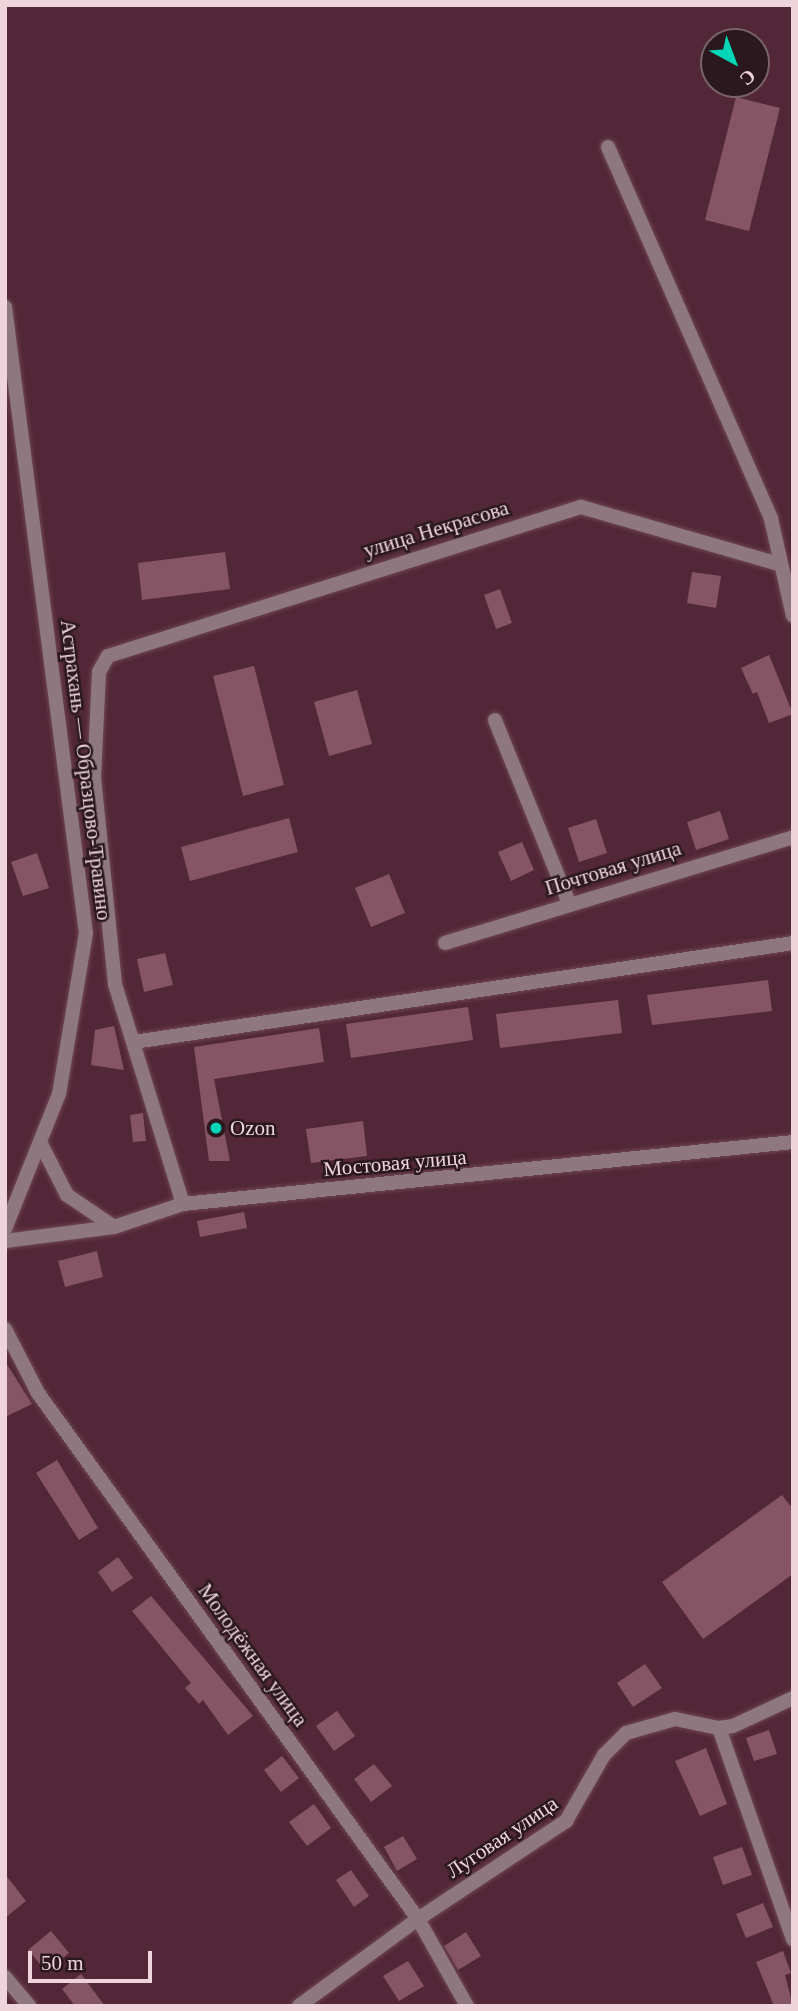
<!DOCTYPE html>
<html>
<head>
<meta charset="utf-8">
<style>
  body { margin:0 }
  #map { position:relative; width:798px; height:2011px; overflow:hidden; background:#522737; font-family:"Times New Roman",serif }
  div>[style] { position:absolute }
  .building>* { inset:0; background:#855566 }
  .roads { filter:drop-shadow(0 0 2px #6e4655) drop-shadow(0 0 2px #6e4655) }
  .minor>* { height:14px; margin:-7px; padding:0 7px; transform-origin:7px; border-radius:7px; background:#8e777f }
  .tertiary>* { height:14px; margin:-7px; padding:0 7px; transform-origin:7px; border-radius:7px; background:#8e777f }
  .dots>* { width:19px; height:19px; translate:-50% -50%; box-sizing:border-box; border:4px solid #2b181f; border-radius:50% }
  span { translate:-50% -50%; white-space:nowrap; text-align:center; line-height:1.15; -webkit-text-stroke:5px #2b181f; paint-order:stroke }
  .street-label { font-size:21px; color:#f0d4dc }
  .poi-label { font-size:21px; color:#f0d4dc }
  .left { translate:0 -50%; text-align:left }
  .frame { position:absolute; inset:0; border:7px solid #f0d4dc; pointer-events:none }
  .north { position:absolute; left:700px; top:28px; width:70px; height:70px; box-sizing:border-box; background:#2b181f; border:2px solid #7a636b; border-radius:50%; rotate:139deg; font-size:19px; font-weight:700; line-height:28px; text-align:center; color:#f0d4dc }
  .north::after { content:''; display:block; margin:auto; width:24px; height:32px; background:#03d5b6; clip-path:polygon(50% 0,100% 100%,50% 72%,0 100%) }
  .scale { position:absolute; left:28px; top:1951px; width:124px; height:32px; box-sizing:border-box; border:4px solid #f0d4dc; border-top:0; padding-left:9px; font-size:21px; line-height:24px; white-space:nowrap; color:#f0d4dc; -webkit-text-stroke:5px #2b181f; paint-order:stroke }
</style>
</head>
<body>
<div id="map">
  <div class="building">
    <div style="clip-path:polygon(736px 97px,780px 108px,749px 231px,705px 220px)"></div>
    <div style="clip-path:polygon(225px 552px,230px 589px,142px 600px,138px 563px)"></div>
    <div style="clip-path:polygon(692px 572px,721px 576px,716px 608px,687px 603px)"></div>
    <div style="clip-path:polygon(500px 589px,512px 623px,496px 629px,484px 595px)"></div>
    <div style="clip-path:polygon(769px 655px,793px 714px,769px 723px,757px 692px,753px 694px,741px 668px)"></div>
    <div style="clip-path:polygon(254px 666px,284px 785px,243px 796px,213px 676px)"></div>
    <div style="clip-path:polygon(357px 690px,372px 744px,329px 756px,314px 702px)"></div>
    <div style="clip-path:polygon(720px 811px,729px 839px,696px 850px,687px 822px)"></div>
    <div style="clip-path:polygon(289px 818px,298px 852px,190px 881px,181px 847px)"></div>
    <div style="clip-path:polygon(596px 819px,607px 853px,579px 862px,568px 828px)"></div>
    <div style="clip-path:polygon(522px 842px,534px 870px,511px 881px,498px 852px)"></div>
    <div style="clip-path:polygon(37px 853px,49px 888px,23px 896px,11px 862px)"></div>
    <div style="clip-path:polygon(389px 874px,405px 913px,371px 927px,355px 888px)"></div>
    <div style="clip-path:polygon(165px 953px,173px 985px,144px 992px,137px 959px)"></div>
    <div style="clip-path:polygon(768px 980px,772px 1011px,652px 1025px,647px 995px)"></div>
    <div style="clip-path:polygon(618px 1000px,622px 1033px,500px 1048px,496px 1014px)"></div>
    <div style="clip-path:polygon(468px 1007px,473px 1040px,351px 1058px,346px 1024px)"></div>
    <div style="clip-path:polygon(114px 1026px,124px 1070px,91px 1065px,95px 1030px)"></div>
    <div style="clip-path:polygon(319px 1028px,324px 1062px,214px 1079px,230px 1161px,209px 1161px,194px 1047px)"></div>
    <div style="clip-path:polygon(143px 1113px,146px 1141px,133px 1142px,130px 1115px)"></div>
    <div style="clip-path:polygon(363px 1121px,367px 1156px,311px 1163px,306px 1129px)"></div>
    <div style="clip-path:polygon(244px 1212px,247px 1228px,200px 1237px,197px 1221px)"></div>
    <div style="clip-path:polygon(97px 1251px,103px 1277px,65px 1287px,58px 1261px)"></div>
    <div style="clip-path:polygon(5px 1361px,32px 1404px,5px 1417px)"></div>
    <div style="clip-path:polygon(57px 1460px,98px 1528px,79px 1540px,36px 1473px)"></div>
    <div style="clip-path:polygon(782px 1495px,793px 1509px,793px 1574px,703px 1639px,662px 1582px)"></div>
    <div style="clip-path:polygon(118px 1557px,133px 1578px,112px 1592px,98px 1572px)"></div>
    <div style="clip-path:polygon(151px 1596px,253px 1716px,228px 1735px,203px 1700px,199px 1704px,185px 1688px,191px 1683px,132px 1611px)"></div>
    <div style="clip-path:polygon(645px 1664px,662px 1688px,633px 1707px,617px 1683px)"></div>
    <div style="clip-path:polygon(337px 1711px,355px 1736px,334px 1751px,316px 1726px)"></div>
    <div style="clip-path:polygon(769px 1730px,777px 1754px,754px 1761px,746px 1738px)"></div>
    <div style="clip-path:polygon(706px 1748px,727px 1804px,700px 1816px,675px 1761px)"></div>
    <div style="clip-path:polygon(282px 1756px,299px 1778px,281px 1792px,264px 1770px)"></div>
    <div style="clip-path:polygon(374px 1764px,392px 1786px,371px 1802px,354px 1779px)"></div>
    <div style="clip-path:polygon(314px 1804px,331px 1828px,307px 1846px,289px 1822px)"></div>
    <div style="clip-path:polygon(403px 1836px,417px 1859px,397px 1871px,384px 1847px)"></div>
    <div style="clip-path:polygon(742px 1847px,752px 1875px,723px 1885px,713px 1857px)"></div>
    <div style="clip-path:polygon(351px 1870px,369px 1896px,354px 1907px,336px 1880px)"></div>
    <div style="clip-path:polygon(5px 1874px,26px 1901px,5px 1918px)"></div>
    <div style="clip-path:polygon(763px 1903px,773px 1927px,746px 1938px,736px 1914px)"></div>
    <div style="clip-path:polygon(51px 1931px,69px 1953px,46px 1971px,28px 1950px)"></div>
    <div style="clip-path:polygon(466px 1932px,481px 1956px,458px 1970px,444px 1946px)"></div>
    <div style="clip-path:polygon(783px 1951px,791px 1973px,785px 1975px,793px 2006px,774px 2006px,756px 1962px)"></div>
    <div style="clip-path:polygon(408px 1961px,424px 1986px,399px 2001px,383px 1976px)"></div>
    <div style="clip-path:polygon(81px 1974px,105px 2006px,75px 2006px,62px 1989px)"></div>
  </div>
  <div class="roads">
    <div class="minor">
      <div style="left:608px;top:147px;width:406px;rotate:66.3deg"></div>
      <div style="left:771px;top:519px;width:99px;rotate:77.2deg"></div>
      <div style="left:495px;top:720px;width:197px;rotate:68deg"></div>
      <div style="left:445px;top:943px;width:364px;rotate:-16.9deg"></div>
      <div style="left:134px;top:1042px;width:666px;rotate:-8.54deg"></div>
      <div style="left:42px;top:1146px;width:55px;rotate:63deg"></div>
      <div style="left:67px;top:1195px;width:57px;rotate:34.2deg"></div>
      <div style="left:183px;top:1204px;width:230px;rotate:-107.2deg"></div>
      <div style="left:115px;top:984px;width:207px;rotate:-95.8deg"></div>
      <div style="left:94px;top:778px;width:106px;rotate:-87.3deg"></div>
      <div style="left:99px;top:672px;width:18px;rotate:-61deg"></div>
      <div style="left:108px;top:656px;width:496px;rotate:-17.5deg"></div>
      <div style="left:581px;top:507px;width:206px;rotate:16.1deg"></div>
      <div style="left:5px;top:1241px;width:110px;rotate:-7.3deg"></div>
      <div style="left:114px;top:1227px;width:73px;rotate:-18.4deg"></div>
      <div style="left:183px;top:1204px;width:613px;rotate:-5.8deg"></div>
      <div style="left:5px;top:1329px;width:72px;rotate:62.7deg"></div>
      <div style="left:38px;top:1393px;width:649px;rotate:54.15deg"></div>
      <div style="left:418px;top:1919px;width:100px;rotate:60.6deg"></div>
      <div style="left:719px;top:1728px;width:224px;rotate:70.7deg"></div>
      <div style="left:5px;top:1977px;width:38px;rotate:50deg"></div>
      <div style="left:299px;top:2006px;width:147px;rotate:-36.2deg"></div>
      <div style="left:418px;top:1919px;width:178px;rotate:-33.5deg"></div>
      <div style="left:566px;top:1821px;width:76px;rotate:-60.1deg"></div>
      <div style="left:604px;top:1755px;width:31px;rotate:-45deg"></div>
      <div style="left:626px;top:1733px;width:51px;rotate:-15.9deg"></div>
      <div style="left:675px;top:1719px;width:45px;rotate:11.6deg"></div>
      <div style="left:719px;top:1728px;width:14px;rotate:-8deg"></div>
      <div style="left:733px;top:1726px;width:66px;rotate:-25deg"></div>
    </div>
    <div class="tertiary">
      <div style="left:5px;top:307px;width:631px;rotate:82.63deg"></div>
      <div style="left:86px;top:933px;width:163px;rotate:99.5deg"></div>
      <div style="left:59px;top:1094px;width:145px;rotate:111.8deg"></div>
    </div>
  </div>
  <div class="dots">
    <div style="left:216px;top:1128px;background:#03d5b6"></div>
  </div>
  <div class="street-label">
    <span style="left:436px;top:529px;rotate:-17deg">улица Некрасова</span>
    <span style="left:86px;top:770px;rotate:83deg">Астрахань — Образцово-Травино</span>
    <span style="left:613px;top:868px;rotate:-17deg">Почтовая улица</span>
    <span style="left:395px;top:1163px;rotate:-5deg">Мостовая улица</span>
    <span style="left:253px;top:1655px;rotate:54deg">Молодёжная улица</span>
    <span style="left:502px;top:1837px;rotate:-34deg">Луговая улица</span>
  </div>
  <div class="poi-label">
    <span class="left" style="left:230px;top:1128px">Ozon</span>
  </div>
  <div class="frame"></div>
  <div class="north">С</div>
  <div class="scale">50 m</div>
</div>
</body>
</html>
